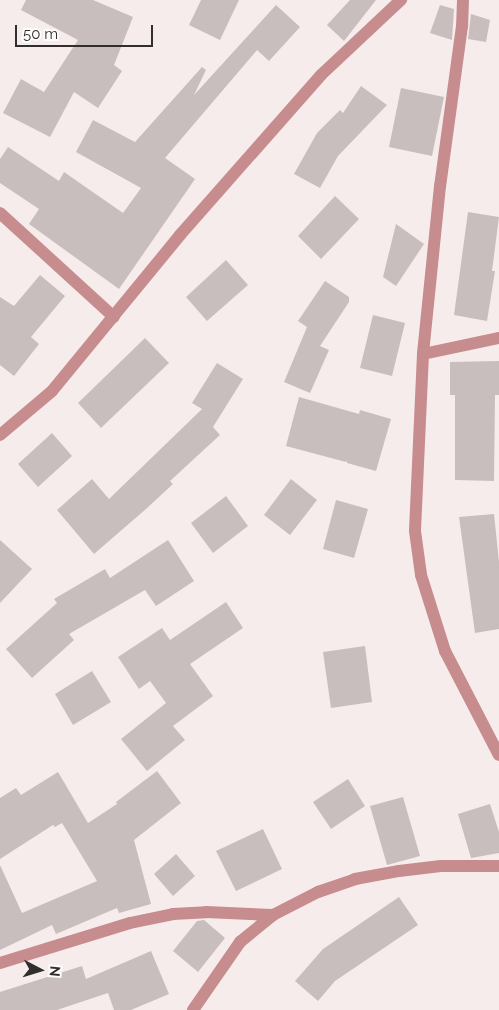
<!DOCTYPE html>
<html>
<head>
<meta charset="utf-8">
<style>
  body { margin:0 }
  #map { position:relative; width:499px; height:1010px; overflow:hidden; background:#f7ecec; font-family:Raleway,sans-serif }
  div>[style] { position:absolute }
  .building>* { inset:0; background:#c8bebe }
  .minor>* { height:12px; margin:-6px; padding:0 6px; transform-origin:6px; border-radius:6px; background:#c78c8d }
  span { translate:-50% -50%; white-space:nowrap; text-align:center; line-height:1.15; -webkit-text-stroke:5px #fefcfc; paint-order:stroke }
  .north { position:absolute; left:15px; top:945px; width:50px; height:50px; -webkit-text-stroke:4px #fefcfc; paint-order:stroke; rotate:95deg; font-size:14px; font-weight:700; line-height:20px; text-align:center; color:#312e2e }
  .north::after { content:''; display:block; margin:auto; width:18px; height:22px; background:#312e2e; clip-path:polygon(50% 0,100% 100%,50% 72%,0 100%) }
  .scale { position:absolute; left:15px; top:25px; width:138px; height:22px; box-sizing:border-box; border:2px solid #312e2e; border-top:0; padding-left:6px; font-size:15px; line-height:18px; white-space:nowrap; color:#312e2e; -webkit-text-stroke:4px #fefcfc; paint-order:stroke }
</style>
</head>
<body>
<div id="map">
  <div class="building">
    <div style="clip-path:polygon(26px 0,93px 0,133px 17px,114px 65px,122px 71px,98px 108px,74px 92px,50px 137px,3px 113px,21px 79px,44px 92px,78px 40px,21px 10px)"></div>
    <div style="clip-path:polygon(201px 0,239px 0,220px 40px,189px 25px)"></div>
    <div style="clip-path:polygon(350px 0,376px 0,344px 41px,327px 25px)"></div>
    <div style="clip-path:polygon(276px 5px,300px 27px,269px 61px,257px 50px,165px 158px,195px 179px,119px 289px,29px 224px,39px 209px,0 183px,0 159px,8px 147px,59px 181px,64px 172px,123px 213px,141px 188px,76px 152px,93px 120px,135px 142px,202px 67px,206px 70px,194px 95px)"></div>
    <div style="clip-path:polygon(440px 5px,454px 9px,452px 40px,430px 33px)"></div>
    <div style="clip-path:polygon(471px 14px,490px 20px,486px 42px,468px 39px)"></div>
    <div style="clip-path:polygon(361px 86px,387px 105px,338px 156px,320px 188px,294px 174px,317px 133px,340px 110px,343px 113px)"></div>
    <div style="clip-path:polygon(401px 88px,444px 97px,432px 156px,389px 147px)"></div>
    <div style="clip-path:polygon(335px 196px,359px 219px,321px 259px,298px 236px)"></div>
    <div style="clip-path:polygon(468px 212px,499px 217px,492px 271px,495px 271px,487px 321px,454px 315px)"></div>
    <div style="clip-path:polygon(396px 224px,424px 244px,396px 286px,383px 277px)"></div>
    <div style="clip-path:polygon(226px 260px,248px 285px,207px 321px,186px 297px)"></div>
    <div style="clip-path:polygon(40px 275px,65px 296px,31px 337px,39px 344px,14px 376px,0 365px,0 297px,14px 306px)"></div>
    <div style="clip-path:polygon(325px 281px,349px 297px,349px 302px,320px 346px,329px 350px,310px 393px,284px 382px,307px 327px,298px 321px)"></div>
    <div style="clip-path:polygon(373px 315px,405px 323px,392px 376px,360px 368px)"></div>
    <div style="clip-path:polygon(145px 338px,169px 363px,101px 428px,78px 403px)"></div>
    <div style="clip-path:polygon(499px 361px,499px 395px,495px 395px,494px 481px,455px 480px,455px 395px,450px 395px,450px 362px)"></div>
    <div style="clip-path:polygon(217px 363px,243px 379px,213px 427px,220px 435px,170px 481px,173px 484px,146px 509px,94px 554px,57px 510px,92px 479px,109px 499px,202px 409px,192px 403px)"></div>
    <div style="clip-path:polygon(299px 397px,359px 414px,360px 410px,391px 419px,376px 471px,347px 463px,347px 460px,346px 462px,286px 446px)"></div>
    <div style="clip-path:polygon(52px 433px,72px 456px,38px 487px,18px 464px)"></div>
    <div style="clip-path:polygon(291px 479px,317px 500px,290px 535px,264px 515px)"></div>
    <div style="clip-path:polygon(226px 496px,248px 526px,213px 553px,191px 523px)"></div>
    <div style="clip-path:polygon(336px 500px,368px 509px,354px 558px,323px 549px)"></div>
    <div style="clip-path:polygon(494px 514px,499px 562px,499px 629px,475px 633px,459px 517px)"></div>
    <div style="clip-path:polygon(0 540px,32px 569px,0 603px)"></div>
    <div style="clip-path:polygon(168px 540px,194px 581px,156px 606px,145px 590px,69px 634px,74px 640px,32px 678px,6px 649px,57px 603px,54px 599px,105px 569px,110px 578px)"></div>
    <div style="clip-path:polygon(226px 602px,243px 628px,190px 664px,213px 696px,173px 726px,185px 740px,147px 771px,121px 739px,166px 703px,150px 681px,139px 689px,118px 657px,162px 628px,170px 640px)"></div>
    <div style="clip-path:polygon(365px 646px,372px 702px,331px 708px,323px 652px)"></div>
    <div style="clip-path:polygon(92px 671px,111px 702px,73px 725px,55px 694px)"></div>
    <div style="clip-path:polygon(157px 771px,181px 803px,134px 840px,151px 904px,119px 913px,117px 908px,56px 934px,52px 925px,0 950px,0 865px,22px 913px,97px 881px,62px 823px,55px 827px,53px 825px,0 859px,0 798px,16px 788px,21px 795px,58px 772px,88px 823px,117px 804px,116px 802px)"></div>
    <div style="clip-path:polygon(348px 779px,365px 806px,331px 829px,313px 802px)"></div>
    <div style="clip-path:polygon(403px 797px,420px 856px,387px 865px,370px 806px)"></div>
    <div style="clip-path:polygon(490px 804px,499px 832px,499px 853px,471px 858px,458px 814px)"></div>
    <div style="clip-path:polygon(263px 829px,282px 869px,236px 891px,216px 851px)"></div>
    <div style="clip-path:polygon(176px 854px,195px 876px,173px 896px,154px 874px)"></div>
    <div style="clip-path:polygon(399px 897px,418px 925px,335px 981px,318px 1001px,295px 981px,323px 949px)"></div>
    <div style="clip-path:polygon(204px 920px,225px 938px,198px 972px,173px 951px,197px 921px)"></div>
    <div style="clip-path:polygon(151px 951px,169px 994px,131px 1010px,114px 1010px,108px 993px,57px 1010px,0 1010px,0 992px,82px 966px,86px 979px)"></div>
  </div>
  <div class="minor">
    <div style="left:463px;top:0;width:26px;rotate:92deg"></div>
    <div style="left:462px;top:26px;width:162px;rotate:97.8deg"></div>
    <div style="left:440px;top:186px;width:169px;rotate:95.8deg"></div>
    <div style="left:423px;top:354px;width:177px;rotate:92.6deg"></div>
    <div style="left:415px;top:531px;width:44px;rotate:82.2deg"></div>
    <div style="left:421px;top:575px;width:80px;rotate:72.5deg"></div>
    <div style="left:445px;top:651px;width:117px;rotate:62.6deg"></div>
    <div style="left:0;top:213px;width:154px;rotate:42.4deg"></div>
    <div style="left:423px;top:354px;width:78px;rotate:-11.9deg"></div>
    <div style="left:0;top:435px;width:68px;rotate:-40.2deg"></div>
    <div style="left:52px;top:391px;width:202px;rotate:-50.6deg"></div>
    <div style="left:180px;top:235px;width:213px;rotate:-48.6deg"></div>
    <div style="left:321px;top:75px;width:110px;rotate:-43.2deg"></div>
    <div style="left:0;top:963px;width:136px;rotate:-17.1deg"></div>
    <div style="left:130px;top:923px;width:44px;rotate:-11.8deg"></div>
    <div style="left:173px;top:914px;width:33px;rotate:-3deg"></div>
    <div style="left:206px;top:912px;width:67px;rotate:2.6deg"></div>
    <div style="left:193px;top:1010px;width:83px;rotate:-55.3deg"></div>
    <div style="left:240px;top:942px;width:43px;rotate:-39.3deg"></div>
    <div style="left:273px;top:915px;width:51px;rotate:-27.1deg"></div>
    <div style="left:318px;top:892px;width:39px;rotate:-19deg"></div>
    <div style="left:355px;top:879px;width:45px;rotate:-10.3deg"></div>
    <div style="left:399px;top:871px;width:42px;rotate:-6.8deg"></div>
    <div style="left:441px;top:866px;width:58px"></div>
  </div>
  <div class="north">N</div>
  <div class="scale">50 m</div>
</div>
</body>
</html>
